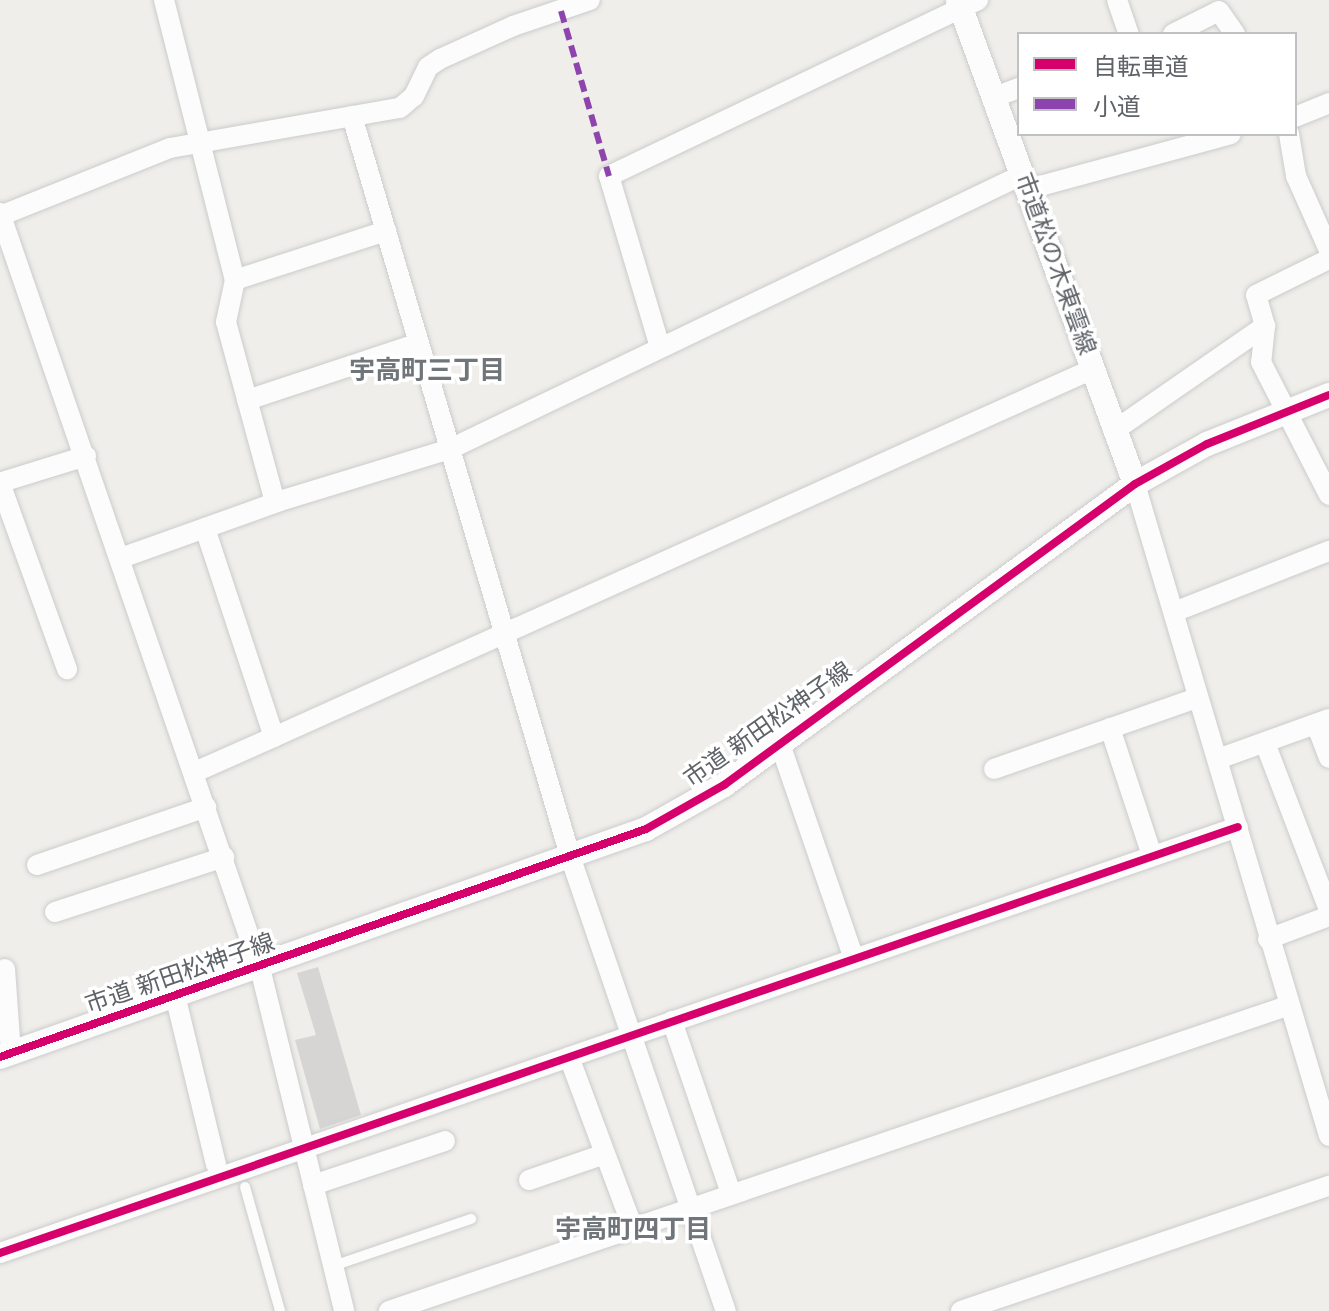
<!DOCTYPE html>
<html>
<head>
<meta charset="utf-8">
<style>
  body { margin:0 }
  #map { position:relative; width:1329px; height:1311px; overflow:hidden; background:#efeeea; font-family:"Fira Sans","Noto Sans JP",sans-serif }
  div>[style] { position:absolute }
  .building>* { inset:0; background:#d6d5d3 }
  .roads { filter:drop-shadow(0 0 2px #cbcccc) drop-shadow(0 0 2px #cbcccc) }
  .service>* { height:10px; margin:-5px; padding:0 5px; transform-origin:5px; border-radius:5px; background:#fdfcfc }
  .minor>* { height:20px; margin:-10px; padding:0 10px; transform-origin:10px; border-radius:10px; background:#fdfcfc }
  .tertiary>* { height:24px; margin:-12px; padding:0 12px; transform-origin:12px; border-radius:12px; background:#fdfcfc }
  .quiet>* { height:6px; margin-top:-3px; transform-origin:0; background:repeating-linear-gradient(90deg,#8e44ad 0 12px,transparent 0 18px) }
  .cycleway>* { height:8px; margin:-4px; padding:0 4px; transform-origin:4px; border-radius:4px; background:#d6006c }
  span { translate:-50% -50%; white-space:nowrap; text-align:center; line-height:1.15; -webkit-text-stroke:7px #fff; paint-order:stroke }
  .street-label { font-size:24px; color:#5f6368 }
  .neighbourhood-label { font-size:26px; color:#70757a; font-weight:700 }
  .legend { position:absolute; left:1017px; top:32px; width:280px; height:104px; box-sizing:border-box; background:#fff; border:2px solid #bfc1c3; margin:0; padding:10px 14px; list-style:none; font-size:24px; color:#5f6368 }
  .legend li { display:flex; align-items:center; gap:16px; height:40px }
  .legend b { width:40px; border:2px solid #bfc1c3 }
</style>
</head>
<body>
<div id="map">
  <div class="building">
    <div style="clip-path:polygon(318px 967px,361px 1115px,320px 1129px,295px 1040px,316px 1035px,297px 973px)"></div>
  </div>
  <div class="roads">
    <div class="service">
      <div style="left:245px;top:1187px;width:129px;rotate:74.2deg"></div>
      <div style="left:333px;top:1266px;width:146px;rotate:-18.8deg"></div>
    </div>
    <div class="minor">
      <div style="left:164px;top:0;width:289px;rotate:75.8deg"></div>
      <div style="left:235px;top:280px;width:43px;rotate:102.1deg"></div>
      <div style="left:226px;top:322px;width:187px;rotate:74.8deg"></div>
      <div style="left:1117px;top:0;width:36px;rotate:71deg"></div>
      <div style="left:1173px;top:34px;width:51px;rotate:-26.6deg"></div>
      <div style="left:1219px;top:11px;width:28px;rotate:55deg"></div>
      <div style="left:995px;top:97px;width:26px;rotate:-21deg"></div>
      <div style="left:352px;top:116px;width:775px;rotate:73.58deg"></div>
      <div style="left:571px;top:859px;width:478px;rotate:71.1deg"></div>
      <div style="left:1295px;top:117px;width:37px;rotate:-22deg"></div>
      <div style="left:1289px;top:134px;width:43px;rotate:80.5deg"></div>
      <div style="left:1296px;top:176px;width:81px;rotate:66deg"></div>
      <div style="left:1029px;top:189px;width:209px;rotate:-15.2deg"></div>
      <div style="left:0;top:213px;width:799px;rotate:71deg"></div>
      <div style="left:260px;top:968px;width:353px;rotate:76.2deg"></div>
      <div style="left:0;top:216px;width:183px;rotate:-21.8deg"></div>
      <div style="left:170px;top:148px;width:233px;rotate:-9.9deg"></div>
      <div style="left:400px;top:108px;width:18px;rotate:-41deg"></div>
      <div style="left:414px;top:96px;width:32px;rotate:-64deg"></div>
      <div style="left:428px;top:67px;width:14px;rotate:-34deg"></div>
      <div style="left:440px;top:59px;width:80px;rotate:-24.3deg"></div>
      <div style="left:513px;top:26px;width:81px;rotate:-18.7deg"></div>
      <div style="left:235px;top:280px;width:159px;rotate:-18deg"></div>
      <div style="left:1265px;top:326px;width:36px;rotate:96deg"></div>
      <div style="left:1261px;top:362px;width:149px;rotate:62.9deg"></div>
      <div style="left:660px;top:347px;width:178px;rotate:-106.6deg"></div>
      <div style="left:609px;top:176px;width:409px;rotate:-25.5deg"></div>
      <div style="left:247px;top:400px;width:181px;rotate:-18.3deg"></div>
      <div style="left:1115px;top:430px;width:183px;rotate:-34.7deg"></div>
      <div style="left:1265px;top:326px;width:32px;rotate:-106deg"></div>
      <div style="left:1256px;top:295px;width:81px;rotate:-26.3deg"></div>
      <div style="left:2px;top:482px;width:88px;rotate:-17.2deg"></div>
      <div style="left:0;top:483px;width:198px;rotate:70.2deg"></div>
      <div style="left:1135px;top:484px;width:680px;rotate:73.43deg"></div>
      <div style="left:121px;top:558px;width:169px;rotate:-19.7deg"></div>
      <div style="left:280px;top:501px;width:178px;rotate:-17deg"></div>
      <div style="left:450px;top:449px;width:634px;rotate:-25.6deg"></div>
      <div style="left:1174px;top:612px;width:167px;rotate:-21.5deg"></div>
      <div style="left:1316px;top:724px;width:36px;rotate:69deg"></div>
      <div style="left:1110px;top:728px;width:135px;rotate:71.8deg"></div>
      <div style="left:274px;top:737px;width:898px;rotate:-24.2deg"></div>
      <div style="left:1265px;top:743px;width:179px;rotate:69deg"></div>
      <div style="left:780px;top:744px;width:227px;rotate:71deg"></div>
      <div style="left:1218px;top:759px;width:118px;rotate:-19.8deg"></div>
      <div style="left:994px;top:769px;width:215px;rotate:-19.3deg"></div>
      <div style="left:195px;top:772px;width:86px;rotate:-23.9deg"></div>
      <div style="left:274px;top:737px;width:220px;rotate:-108.3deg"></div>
      <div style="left:37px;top:865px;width:179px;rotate:-18.9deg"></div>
      <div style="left:55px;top:912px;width:178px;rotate:-18deg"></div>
      <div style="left:1268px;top:939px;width:65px;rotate:-20.7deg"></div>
      <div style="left:5px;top:969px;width:84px;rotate:85.9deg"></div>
      <div style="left:175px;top:995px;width:175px;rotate:76.4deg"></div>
      <div style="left:672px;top:1021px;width:182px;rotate:71.1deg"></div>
      <div style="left:569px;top:1057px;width:183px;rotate:69.5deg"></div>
      <div style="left:529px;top:1180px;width:77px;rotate:-18.9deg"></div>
      <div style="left:313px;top:1185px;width:139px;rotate:-18.4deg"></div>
      <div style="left:0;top:1253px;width:1309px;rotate:-18.99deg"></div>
      <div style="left:389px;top:1311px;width:948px;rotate:-18.76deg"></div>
      <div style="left:961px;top:1311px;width:389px;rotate:-18.8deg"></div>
    </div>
    <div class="tertiary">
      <div style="left:958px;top:0;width:515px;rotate:69.91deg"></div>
      <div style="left:0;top:1057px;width:685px;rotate:-19.44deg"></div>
      <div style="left:646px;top:829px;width:90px;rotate:-29.4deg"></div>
      <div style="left:724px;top:785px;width:509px;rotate:-36.22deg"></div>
      <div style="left:1135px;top:484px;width:82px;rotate:-29.1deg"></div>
      <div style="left:1207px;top:444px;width:131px;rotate:-21.9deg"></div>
    </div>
  </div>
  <div class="quiet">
    <div style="left:561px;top:11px;width:172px;rotate:73.8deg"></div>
  </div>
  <div class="cycleway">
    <div style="left:0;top:1057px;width:685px;rotate:-19.44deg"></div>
    <div style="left:646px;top:829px;width:90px;rotate:-29.4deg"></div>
    <div style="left:724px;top:785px;width:509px;rotate:-36.22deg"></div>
    <div style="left:1135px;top:484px;width:82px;rotate:-29.1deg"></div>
    <div style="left:1207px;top:444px;width:131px;rotate:-21.9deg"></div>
    <div style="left:0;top:1253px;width:1309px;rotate:-18.99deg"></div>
  </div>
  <div class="street-label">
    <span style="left:1055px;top:264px;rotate:70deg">市道松の木東雲線</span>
    <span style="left:768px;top:725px;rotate:-35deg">市道 新田松神子線</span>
    <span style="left:180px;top:974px;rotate:-19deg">市道 新田松神子線</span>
  </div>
  <div class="neighbourhood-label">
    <span style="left:427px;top:371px">宇高町三丁目</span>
    <span style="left:633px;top:1230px">宇高町四丁目</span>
  </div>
  <ul class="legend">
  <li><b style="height:10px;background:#d6006c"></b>自転車道</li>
  <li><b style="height:10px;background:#8e44ad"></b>小道</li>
  </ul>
</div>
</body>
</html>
